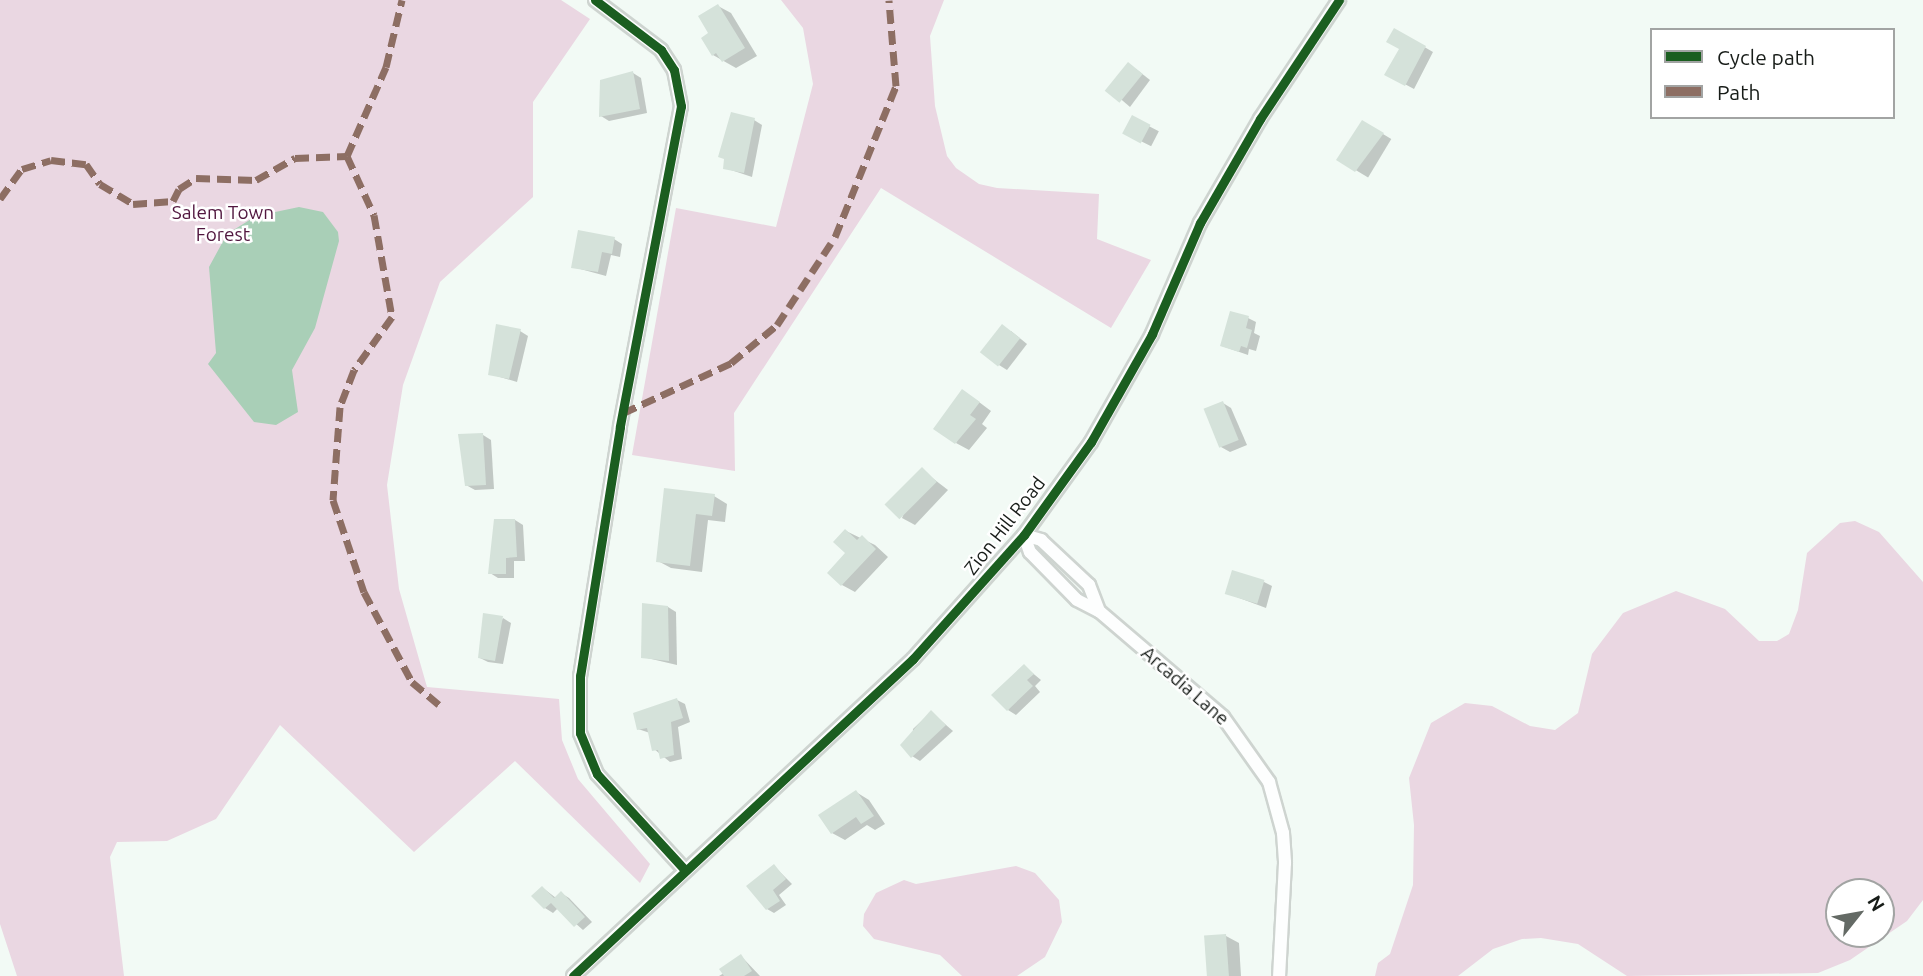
<!DOCTYPE html>
<html>
<head>
<meta charset="utf-8">
<style>
  body { margin:0 }
  #map { position:relative; width:1923px; height:976px; overflow:hidden; background:#f2faf5; font-family:Ubuntu,sans-serif }
  div>[style] { position:absolute }
  .green>* { inset:0; background:#ead7e2 }
  .water>* { inset:0; background:#a9cfb7 }
  .shadow>* { inset:0; background:#0003; transform-origin:0 0 }
  .building>* { inset:0; background:#d5e2da; transform-origin:0 0 }
  .roads { filter:drop-shadow(2px 0 #ced4d0) drop-shadow(-2px 0 #ced4d0) drop-shadow(0 2px #ced4d0) drop-shadow(0 -2px #ced4d0) }
  .minor>* { height:12px; margin:-6px; padding:0 6px; transform-origin:6px; border-radius:6px; background:#fdfefe }
  .quiet>* { height:7px; margin-top:-3.5px; transform-origin:0; background:repeating-linear-gradient(90deg,#8d6e63 0 14px,transparent 0 21px) }
  .cycleway>* { height:9px; margin:-4.5px; padding:0 4.5px; transform-origin:4.5px; border-radius:4.5px; background:#1b5e20 }
  span { translate:-50% -50%; white-space:nowrap; text-align:center; line-height:1.15; -webkit-text-stroke:5px #fff; paint-order:stroke }
  .park-label { font-size:19px; color:#51173f }
  .street-label { font-size:19px; color:#171c18 }
  .legend { position:absolute; left:1650px; top:28px; width:245px; height:91px; box-sizing:border-box; background:#fff; border:2px solid #a2a4a3; margin:0; padding:9px 12px; list-style:none; font-size:21px; color:#171c18 }
  .legend li { display:flex; align-items:center; gap:14px; height:35px }
  .legend b { width:35px; border:2px solid #a2a4a3 }
  .north { position:absolute; left:1825px; top:878px; width:70px; height:70px; box-sizing:border-box; background:#fff; border:2px solid #a2a4a3; border-radius:50%; rotate:59deg; font-size:19px; font-weight:700; line-height:28px; text-align:center; color:#171c18 }
  .north::after { content:''; display:block; margin:auto; width:24px; height:32px; background:#646a65; clip-path:polygon(50% 0,100% 100%,50% 72%,0 100%) }
</style>
</head>
<body>
<div id="map">
  <div class="green">
    <div style="clip-path:polygon(0 0,561px 0,590px 19px,533px 102px,533px 197px,440px 282px,403px 385px,387px 485px,399px 589px,427px 687px,559px 699px,562px 740px,578px 779px,650px 864px,640px 883px,515px 761px,414px 852px,280px 725px,216px 819px,167px 841px,117px 842px,110px 857px,124px 976px,17px 976px,0 924px)"></div>
    <div style="clip-path:polygon(781px 0,944px 0,930px 36px,935px 106px,947px 156px,956px 168px,979px 184px,997px 188px,1099px 194px,1097px 239px,1151px 260px,1111px 328px,881px 188px,734px 413px,735px 471px,632px 455px,676px 208px,776px 227px,813px 84px,803px 28px)"></div>
    <div style="clip-path:polygon(evenodd,1855px 521px,1879px 532px,1923px 582px,1923px 900px,1907px 921px,1850px 960px,1818px 973px,1627px 976px,1578px 944px,1541px 938px,1522px 939px,1493px 949px,1458px 976px,1375px 976px,1378px 963px,1390px 954px,1413px 885px,1414px 825px,1409px 778px,1431px 723px,1465px 703px,1492px 706px,1530px 726px,1555px 730px,1578px 713px,1592px 654px,1623px 613px,1676px 591px,1725px 609px,1759px 641px,1777px 641px,1789px 634px,1798px 610px,1807px 553px,1840px 523px,1855px 521px,1839px 892px,1881px 892px,1881px 934px,1839px 934px,1839px 892px)"></div>
    <div style="clip-path:polygon(1016px 866px,1035px 873px,1059px 900px,1062px 922px,1045px 957px,1017px 976px,962px 976px,940px 955px,874px 939px,863px 926px,864px 914px,876px 893px,904px 880px,916px 884px)"></div>
  </div>
  <div class="water">
    <div style="clip-path:polygon(299px 207px,323px 212px,338px 232px,339px 241px,315px 328px,292px 370px,298px 412px,276px 425px,254px 422px,208px 364px,216px 353px,209px 267px,227px 234px,256px 216px)"></div>
  </div>
  <div class="shadow">
    <div style="clip-path:polygon(718px 6px,731px 13px,757px 56px,736px 68px,713px 55px,711px 34px)"></div>
    <div style="clip-path:polygon(1395px 30px,1433px 52px,1414px 89px,1386px 74px,1401px 48px)"></div>
    <div style="clip-path:polygon(1136px 69px,1150px 80px,1130px 107px,1109px 89px)"></div>
    <div style="clip-path:polygon(633px 73px,641px 78px,647px 113px,609px 121px,601px 116px)"></div>
    <div style="left:1133px;top:118px;width:29px;height:17px;rotate:27deg"></div>
    <div style="clip-path:polygon(754px 120px,762px 125px,752px 177px,725px 168px)"></div>
    <div style="left:1363px;top:122px;width:33px;height:45px;rotate:31deg"></div>
    <div style="clip-path:polygon(614px 239px,622px 244px,620px 257px,611px 255px,606px 276px,573px 267px)"></div>
    <div style="clip-path:polygon(1248px 318px,1256px 322px,1254px 333px,1260px 336px,1256px 351px,1249px 349px,1248px 355px,1222px 346px)"></div>
    <div style="clip-path:polygon(520px 331px,528px 336px,517px 382px,490px 374px)"></div>
    <div style="clip-path:polygon(1011px 331px,1027px 344px,1007px 370px,999px 365px)"></div>
    <div style="clip-path:polygon(975px 399px,991px 411px,982px 424px,987px 428px,969px 450px,956px 443px)"></div>
    <div style="clip-path:polygon(1223px 403px,1231px 408px,1247px 445px,1230px 452px,1221px 447px)"></div>
    <div style="clip-path:polygon(483px 435px,491px 440px,494px 489px,475px 490px,466px 485px)"></div>
    <div style="clip-path:polygon(922px 470px,948px 490px,915px 525px,902px 518px)"></div>
    <div style="clip-path:polygon(666px 490px,714px 496px,727px 504px,725px 522px,708px 520px,702px 572px,671px 568px,658px 561px)"></div>
    <div style="clip-path:polygon(515px 520px,523px 525px,525px 561px,514px 561px,514px 578px,498px 578px,490px 573px)"></div>
    <div style="clip-path:polygon(846px 531px,875px 545px,888px 557px,855px 592px,842px 585px,848px 553px)"></div>
    <div style="clip-path:polygon(1264px 582px,1272px 586px,1266px 608px,1226px 593px)"></div>
    <div style="clip-path:polygon(668px 607px,676px 612px,677px 665px,643px 657px)"></div>
    <div style="clip-path:polygon(503px 618px,511px 623px,503px 664px,488px 662px,480px 658px)"></div>
    <div style="clip-path:polygon(1024px 666px,1041px 680px,1035px 686px,1040px 692px,1016px 715px,1008px 710px)"></div>
    <div style="clip-path:polygon(677px 700px,685px 704px,690px 722px,678px 727px,682px 759px,670px 762px,654px 749px,650px 733px,638px 729px)"></div>
    <div style="clip-path:polygon(931px 712px,953px 731px,920px 761px,912px 756px,913px 729px)"></div>
    <div style="clip-path:polygon(856px 792px,869px 800px,885px 824px,875px 830px,867px 825px,845px 840px,832px 833px)"></div>
    <div style="clip-path:polygon(774px 866px,792px 884px,779px 895px,786px 905px,774px 913px,767px 909px)"></div>
    <div style="clip-path:polygon(543px 888px,556px 898px,561px 893px,569px 898px,592px 922px,583px 930px,558px 908px,553px 913px,545px 908px)"></div>
    <div style="clip-path:polygon(1226px 936px,1239px 943px,1241px 976px,1208px 976px)"></div>
    <div style="clip-path:polygon(741px 956px,760px 976px,719px 976px,724px 973px)"></div>
  </div>
  <div class="building">
    <div style="clip-path:polygon(718px 4px,745px 48px,722px 62px,716px 53px,712px 56px,701px 38px,708px 33px,698px 16px)"></div>
    <div style="clip-path:polygon(1394px 28px,1426px 46px,1405px 86px,1384px 75px,1399px 49px,1386px 42px)"></div>
    <div style="left:1128px;top:62px;width:19px;height:37px;rotate:39deg"></div>
    <div style="clip-path:polygon(633px 71px,640px 109px,599px 117px,600px 80px)"></div>
    <div style="clip-path:polygon(731px 112px,755px 118px,744px 173px,723px 169px,724px 159px,718px 157px)"></div>
    <div style="left:1132px;top:115px;width:21px;height:21px;rotate:28deg"></div>
    <div style="clip-path:polygon(1362px 120px,1384px 133px,1355px 172px,1336px 160px)"></div>
    <div style="clip-path:polygon(578px 230px,615px 237px,612px 254px,602px 252px,598px 272px,571px 268px)"></div>
    <div style="clip-path:polygon(1230px 311px,1249px 316px,1246px 328px,1252px 330px,1247px 348px,1241px 346px,1239px 352px,1220px 346px)"></div>
    <div style="clip-path:polygon(496px 324px,521px 329px,509px 379px,488px 375px)"></div>
    <div style="left:1002px;top:324px;width:23px;height:36px;rotate:38deg"></div>
    <div style="clip-path:polygon(962px 389px,980px 402px,970px 415px,976px 419px,955px 444px,933px 429px)"></div>
    <div style="left:1223px;top:401px;width:42px;height:21px;rotate:68deg"></div>
    <div style="clip-path:polygon(483px 433px,486px 485px,465px 486px,458px 434px)"></div>
    <div style="left:922px;top:467px;width:21px;height:53px;rotate:45deg"></div>
    <div style="clip-path:polygon(664px 488px,715px 494px,712px 516px,696px 514px,690px 566px,656px 562px)"></div>
    <div style="clip-path:polygon(494px 519px,515px 519px,517px 557px,506px 558px,506px 574px,488px 574px)"></div>
    <div style="clip-path:polygon(845px 529px,857px 540px,862px 535px,876px 549px,841px 586px,827px 573px,845px 553px,833px 542px)"></div>
    <div style="left:1232px;top:570px;width:34px;height:25px;rotate:17deg"></div>
    <div style="clip-path:polygon(642px 603px,668px 606px,669px 661px,641px 658px)"></div>
    <div style="clip-path:polygon(483px 613px,503px 616px,495px 661px,478px 658px)"></div>
    <div style="clip-path:polygon(1024px 664px,1034px 674px,1027px 680px,1033px 686px,1007px 711px,991px 695px)"></div>
    <div style="clip-path:polygon(677px 698px,683px 718px,671px 722px,674px 755px,660px 759px,658px 750px,652px 751px,647px 728px,637px 730px,633px 713px)"></div>
    <div style="clip-path:polygon(931px 710px,946px 725px,911px 758px,900px 745px)"></div>
    <div style="clip-path:polygon(856px 790px,874px 816px,861px 824px,856px 817px,831px 834px,818px 815px)"></div>
    <div style="clip-path:polygon(774px 864px,786px 879px,773px 890px,780px 901px,766px 910px,746px 886px)"></div>
    <div style="clip-path:polygon(542px 886px,554px 898px,561px 891px,585px 917px,574px 927px,551px 903px,544px 909px,531px 896px)"></div>
    <div style="left:1226px;top:934px;width:42px;height:22px;rotate:86deg"></div>
    <div style="clip-path:polygon(741px 954px,752px 971px,744px 976px,724px 976px,719px 969px)"></div>
  </div>
  <div class="roads">
    <div class="minor">
      <div style="left:595px;top:0;width:83px;rotate:37.1deg"></div>
      <div style="left:661px;top:50px;width:24px;rotate:57deg"></div>
      <div style="left:674px;top:70px;width:37px;rotate:79deg"></div>
      <div style="left:681px;top:106px;width:327px;rotate:100.8deg"></div>
      <div style="left:620px;top:427px;width:252px;rotate:99.1deg"></div>
      <div style="left:580px;top:676px;width:57px;rotate:90deg"></div>
      <div style="left:580px;top:733px;width:44px;rotate:67.5deg"></div>
      <div style="left:597px;top:774px;width:129px;rotate:47.5deg"></div>
      <div style="left:1024px;top:535px;width:18px;rotate:71deg"></div>
      <div style="left:1030px;top:552px;width:67px;rotate:45.6deg"></div>
      <div style="left:1077px;top:600px;width:25px;rotate:27deg"></div>
      <div style="left:1099px;top:611px;width:163px;rotate:40.5deg"></div>
      <div style="left:1223px;top:717px;width:80px;rotate:54.7deg"></div>
      <div style="left:1269px;top:782px;width:53px;rotate:74.6deg"></div>
      <div style="left:1283px;top:833px;width:30px;rotate:86deg"></div>
      <div style="left:1285px;top:863px;width:113px;rotate:93deg"></div>
      <div style="left:1024px;top:535px;width:18px;rotate:16deg"></div>
      <div style="left:1041px;top:540px;width:66px;rotate:43.2deg"></div>
      <div style="left:1089px;top:585px;width:28px;rotate:69deg"></div>
      <div style="left:573px;top:976px;width:465px;rotate:-43deg"></div>
      <div style="left:913px;top:659px;width:166px;rotate:-48.2deg"></div>
      <div style="left:1024px;top:535px;width:115px;rotate:-54.2deg"></div>
      <div style="left:1091px;top:442px;width:124px;rotate:-60.5deg"></div>
      <div style="left:1152px;top:334px;width:121px;rotate:-66.6deg"></div>
      <div style="left:1200px;top:223px;width:120px;rotate:-60deg"></div>
      <div style="left:1260px;top:119px;width:143px;rotate:-56.4deg"></div>
    </div>
  </div>
  <div class="quiet">
    <div style="left:347px;top:156px;width:65px;rotate:65.4deg"></div>
    <div style="left:374px;top:215px;width:104px;rotate:80deg"></div>
    <div style="left:392px;top:317px;width:65px;rotate:125.6deg"></div>
    <div style="left:354px;top:370px;width:40px;rotate:111deg"></div>
    <div style="left:340px;top:407px;width:93px;rotate:94.3deg"></div>
    <div style="left:333px;top:500px;width:97px;rotate:71.4deg"></div>
    <div style="left:364px;top:592px;width:102px;rotate:61.9deg"></div>
    <div style="left:412px;top:682px;width:35px;rotate:40deg"></div>
    <div style="left:0;top:199px;width:37px;rotate:-54deg"></div>
    <div style="left:22px;top:169px;width:30px;rotate:-17deg"></div>
    <div style="left:51px;top:160px;width:35px;rotate:7deg"></div>
    <div style="left:86px;top:164px;width:24px;rotate:55deg"></div>
    <div style="left:100px;top:184px;width:39px;rotate:31deg"></div>
    <div style="left:133px;top:204px;width:40px;rotate:-4.3deg"></div>
    <div style="left:173px;top:201px;width:13px;rotate:-63deg"></div>
    <div style="left:179px;top:189px;width:20px;rotate:-33deg"></div>
    <div style="left:196px;top:178px;width:60px;rotate:1.9deg"></div>
    <div style="left:256px;top:180px;width:45px;rotate:-29.4deg"></div>
    <div style="left:295px;top:158px;width:52px;rotate:-2.2deg"></div>
    <div style="left:347px;top:156px;width:97px;rotate:-66.3deg"></div>
    <div style="left:386px;top:67px;width:69px;rotate:-76.6deg"></div>
    <div style="left:623px;top:413px;width:119px;rotate:-24.8deg"></div>
    <div style="left:731px;top:363px;width:60px;rotate:-39.6deg"></div>
    <div style="left:777px;top:325px;width:105px;rotate:-56.6deg"></div>
    <div style="left:835px;top:237px;width:163px;rotate:-68deg"></div>
    <div style="left:896px;top:86px;width:86px;rotate:-94.7deg"></div>
  </div>
  <div class="cycleway">
    <div style="left:595px;top:0;width:83px;rotate:37.1deg"></div>
    <div style="left:661px;top:50px;width:24px;rotate:57deg"></div>
    <div style="left:674px;top:70px;width:37px;rotate:79deg"></div>
    <div style="left:681px;top:106px;width:327px;rotate:100.8deg"></div>
    <div style="left:620px;top:427px;width:252px;rotate:99.1deg"></div>
    <div style="left:580px;top:676px;width:57px;rotate:90deg"></div>
    <div style="left:580px;top:733px;width:44px;rotate:67.5deg"></div>
    <div style="left:597px;top:774px;width:129px;rotate:47.5deg"></div>
    <div style="left:573px;top:976px;width:465px;rotate:-43deg"></div>
    <div style="left:913px;top:659px;width:166px;rotate:-48.2deg"></div>
    <div style="left:1024px;top:535px;width:115px;rotate:-54.2deg"></div>
    <div style="left:1091px;top:442px;width:124px;rotate:-60.5deg"></div>
    <div style="left:1152px;top:334px;width:121px;rotate:-66.6deg"></div>
    <div style="left:1200px;top:223px;width:120px;rotate:-60deg"></div>
    <div style="left:1260px;top:119px;width:143px;rotate:-56.4deg"></div>
  </div>
  <div class="park-label">
    <span style="left:223px;top:224px">Salem Town<br>Forest</span>
  </div>
  <div class="street-label">
    <span style="left:1005px;top:526px;rotate:-52deg">Zion Hill Road</span>
    <span style="left:1185px;top:686px;rotate:41deg">Arcadia Lane</span>
  </div>
  <ul class="legend">
  <li><b style="height:9px;background:#1b5e20"></b>Cycle path</li>
  <li><b style="height:9px;background:#8d6e63"></b>Path</li>
  </ul>
  <div class="north">N</div>
</div>
</body>
</html>
